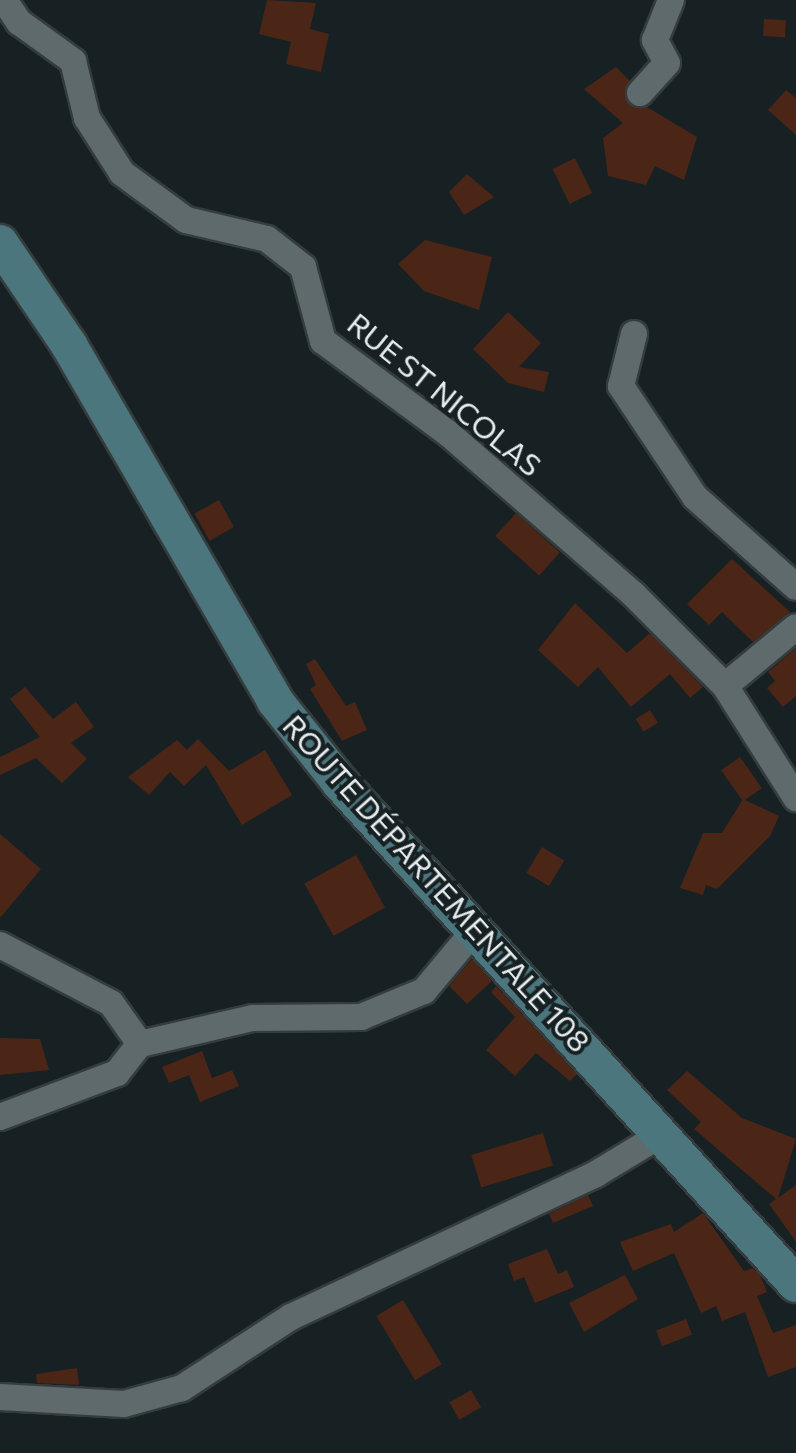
<!DOCTYPE html>
<html>
<head>
<meta charset="utf-8">
<style>
  body { margin:0 }
  #map { position:relative; width:796px; height:1453px; overflow:hidden; background:#172022; font-family:Commissioner,sans-serif }
  div>[style] { position:absolute }
  .building>* { inset:0; background:#4b2617; transform-origin:0 0 }
  .roads { filter:drop-shadow(2px 0 #353c3e) drop-shadow(-2px 0 #353c3e) drop-shadow(0 2px #353c3e) drop-shadow(0 -2px #353c3e) }
  .street>* { height:26px; margin:-13px; padding:0 13px; transform-origin:13px; border-radius:13px; background:#5f6a6c }
  .secondary>* { height:36px; margin:-18px; padding:0 18px; transform-origin:18px; border-radius:18px; background:#4c767d }
  span { translate:-50% -50%; white-space:nowrap; text-align:center; line-height:1.15; -webkit-text-stroke:8px #172022; paint-order:stroke }
  .street-label { font-size:30px; color:#e8eeef }
</style>
</head>
<body>
<div id="map">
  <div class="building">
    <div style="clip-path:polygon(267px 0,316px 3px,310px 29px,329px 34px,321px 72px,286px 64px,291px 42px,259px 34px)"></div>
    <div style="left:764px;top:19px;width:22px;height:17px;rotate:3deg"></div>
    <div style="clip-path:polygon(616px 67px,630px 81px,630px 105px,647px 107px,697px 137px,684px 180px,655px 166px,646px 185px,608px 176px,603px 138px,623px 123px,584px 89px)"></div>
    <div style="clip-path:polygon(786px 90px,796px 98px,796px 135px,768px 110px)"></div>
    <div style="left:575px;top:158px;width:39px;height:25px;rotate:64deg"></div>
    <div style="clip-path:polygon(467px 174px,494px 197px,464px 215px,449px 192px)"></div>
    <div style="clip-path:polygon(425px 240px,492px 257px,479px 310px,424px 291px,398px 264px)"></div>
    <div style="clip-path:polygon(508px 312px,541px 343px,519px 367px,549px 372px,544px 392px,508px 383px,473px 349px)"></div>
    <div style="left:219px;top:500px;width:31px;height:28px;rotate:61deg"></div>
    <div style="left:516px;top:513px;width:59px;height:31px;rotate:42deg"></div>
    <div style="clip-path:polygon(732px 559px,790px 612px,753px 642px,722px 612px,709px 625px,687px 604px)"></div>
    <div style="clip-path:polygon(575px 603px,627px 653px,650px 633px,703px 687px,690px 698px,670px 674px,631px 707px,598px 667px,578px 687px,538px 650px)"></div>
    <div style="clip-path:polygon(796px 648px,796px 696px,783px 707px,767px 688px,775px 681px,768px 672px)"></div>
    <div style="clip-path:polygon(315px 659px,346px 706px,355px 702px,367px 730px,342px 741px,310px 689px,316px 685px,306px 664px)"></div>
    <div style="clip-path:polygon(25px 687px,53px 719px,76px 702px,94px 727px,71px 743px,87px 759px,62px 783px,36px 758px,0 775px,0 757px,40px 737px,10px 699px)"></div>
    <div style="left:650px;top:710px;width:15px;height:17px;rotate:58deg"></div>
    <div style="clip-path:polygon(198px 739px,229px 771px,265px 750px,292px 795px,242px 825px,206px 765px,184px 786px,170px 772px,149px 795px,128px 777px,177px 740px,187px 750px)"></div>
    <div style="left:740px;top:757px;width:38px;height:23px;rotate:55deg"></div>
    <div style="clip-path:polygon(743px 799px,779px 816px,770px 836px,717px 889px,706px 885px,703px 895px,680px 888px,703px 833px,722px 833px)"></div>
    <div style="clip-path:polygon(0 834px,41px 869px,0 918px)"></div>
    <div style="left:542px;top:847px;width:26px;height:30px;rotate:31deg"></div>
    <div style="left:356px;top:855px;width:60px;height:59px;rotate:61deg"></div>
    <div style="clip-path:polygon(472px 959px,492px 981px,467px 1004px,449px 986px)"></div>
    <div style="clip-path:polygon(496px 986px,577px 1074px,570px 1081px,536px 1053px,515px 1076px,486px 1050px,515px 1017px,491px 992px)"></div>
    <div style="clip-path:polygon(0 1038px,40px 1039px,49px 1070px,0 1075px)"></div>
    <div style="clip-path:polygon(202px 1051px,212px 1078px,232px 1070px,239px 1086px,200px 1102px,189px 1075px,169px 1083px,162px 1067px)"></div>
    <div style="clip-path:polygon(687px 1071px,742px 1118px,796px 1139px,778px 1198px,796px 1185px,796px 1242px,769px 1204px,776px 1199px,694px 1129px,701px 1122px,667px 1090px)"></div>
    <div style="left:543px;top:1133px;width:34px;height:75px;rotate:73deg"></div>
    <div style="clip-path:polygon(588px 1195px,593px 1206px,553px 1223px,549px 1214px)"></div>
    <div style="clip-path:polygon(703px 1213px,744px 1271px,753px 1268px,761px 1277px,767px 1292px,757px 1296px,773px 1333px,796px 1325px,796px 1367px,768px 1377px,745px 1312px,722px 1321px,716px 1306px,701px 1313px,674px 1253px,633px 1271px,620px 1242px,671px 1224px,674px 1232px)"></div>
    <div style="clip-path:polygon(547px 1249px,558px 1274px,567px 1270px,574px 1287px,535px 1303px,524px 1277px,514px 1281px,508px 1264px)"></div>
    <div style="clip-path:polygon(625px 1275px,638px 1299px,584px 1332px,569px 1303px)"></div>
    <div style="left:403px;top:1300px;width:75px;height:31px;rotate:59deg"></div>
    <div style="left:686px;top:1319px;width:17px;height:32px;rotate:69deg"></div>
    <div style="clip-path:polygon(77px 1368px,79px 1385px,37px 1383px,36px 1374px)"></div>
    <div style="left:471px;top:1390px;width:20px;height:25px;rotate:60deg"></div>
  </div>
  <div class="roads">
    <div class="street">
      <div style="left:4px;top:0;width:27px;rotate:56deg"></div>
      <div style="left:19px;top:22px;width:67px;rotate:35.8deg"></div>
      <div style="left:73px;top:61px;width:59px;rotate:76.2deg"></div>
      <div style="left:87px;top:118px;width:65px;rotate:57.5deg"></div>
      <div style="left:122px;top:173px;width:79px;rotate:36.3deg"></div>
      <div style="left:186px;top:220px;width:83px;rotate:13.2deg"></div>
      <div style="left:267px;top:239px;width:46px;rotate:37.9deg"></div>
      <div style="left:303px;top:267px;width:77px;rotate:74.9deg"></div>
      <div style="left:323px;top:341px;width:157px;rotate:36.4deg"></div>
      <div style="left:449px;top:434px;width:245px;rotate:41deg"></div>
      <div style="left:634px;top:595px;width:129px;rotate:45deg"></div>
      <div style="left:725px;top:686px;width:133px;rotate:57.6deg"></div>
      <div style="left:640px;top:93px;width:40px;rotate:-48deg"></div>
      <div style="left:667px;top:63px;width:26px;rotate:-118deg"></div>
      <div style="left:655px;top:40px;width:43px;rotate:-68.2deg"></div>
      <div style="left:634px;top:334px;width:54px;rotate:104deg"></div>
      <div style="left:621px;top:386px;width:133px;rotate:56.3deg"></div>
      <div style="left:695px;top:497px;width:135px;rotate:41.7deg"></div>
      <div style="left:725px;top:686px;width:92px;rotate:-39.7deg"></div>
      <div style="left:0;top:945px;width:125px;rotate:27.6deg"></div>
      <div style="left:111px;top:1003px;width:50px;rotate:54.7deg"></div>
      <div style="left:0;top:1117px;width:125px;rotate:-20.6deg"></div>
      <div style="left:117px;top:1073px;width:37px;rotate:-52deg"></div>
      <div style="left:140px;top:1044px;width:116px;rotate:-13deg"></div>
      <div style="left:253px;top:1018px;width:108px;rotate:-0.5deg"></div>
      <div style="left:361px;top:1017px;width:68px;rotate:-22.4deg"></div>
      <div style="left:424px;top:991px;width:78px;rotate:-50.2deg"></div>
      <div style="left:0;top:1397px;width:124px;rotate:3.2deg"></div>
      <div style="left:124px;top:1404px;width:60px;rotate:-15.4deg"></div>
      <div style="left:182px;top:1388px;width:130px;rotate:-33.1deg"></div>
      <div style="left:291px;top:1317px;width:337px;rotate:-25.1deg"></div>
      <div style="left:596px;top:1174px;width:77px;rotate:-31.2deg"></div>
    </div>
    <div class="secondary">
      <div style="left:0;top:243px;width:123px;rotate:55.9deg"></div>
      <div style="left:69px;top:345px;width:411px;rotate:59.9deg"></div>
      <div style="left:275px;top:701px;width:106px;rotate:51.5deg"></div>
      <div style="left:341px;top:784px;width:676px;rotate:47.7deg"></div>
    </div>
  </div>
  <div class="street-label">
    <span style="left:445px;top:394px;rotate:39deg">RUE ST NICOLAS</span>
    <span style="left:437px;top:883px;rotate:48deg">ROUTE DÉPARTEMENTALE 108</span>
  </div>
</div>
</body>
</html>
